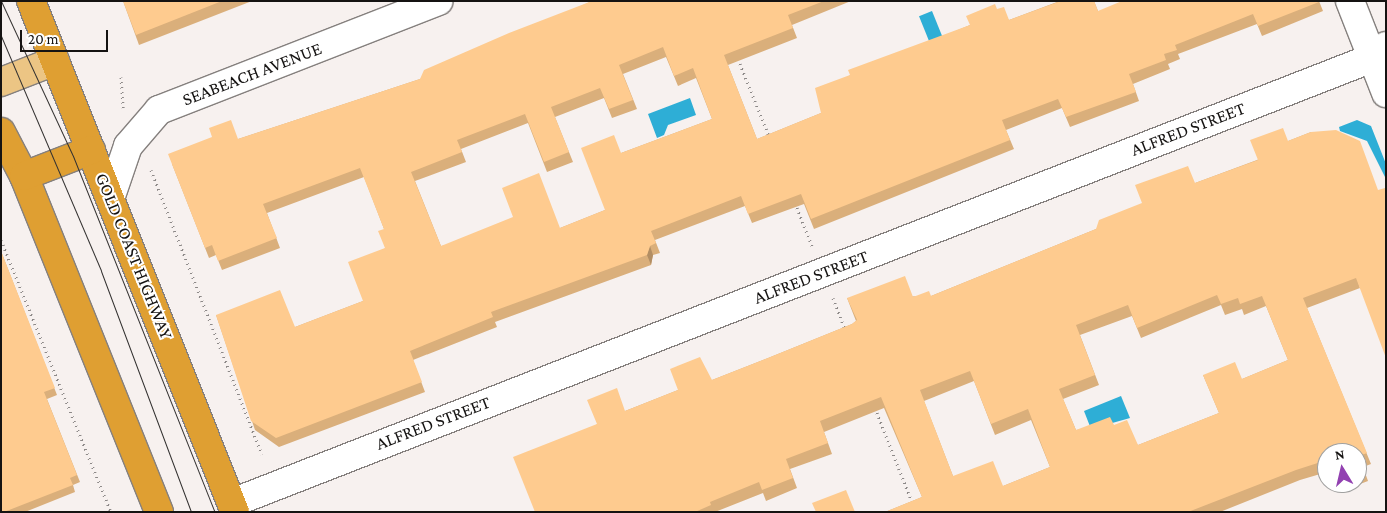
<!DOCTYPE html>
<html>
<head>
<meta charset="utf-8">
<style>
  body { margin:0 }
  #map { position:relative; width:1387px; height:513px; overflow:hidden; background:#f7f1ef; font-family:"Crimson Pro",serif }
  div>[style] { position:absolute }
  .water>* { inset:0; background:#2eaed6; transform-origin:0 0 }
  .path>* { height:3px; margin-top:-1.5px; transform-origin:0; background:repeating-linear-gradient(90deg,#8d8988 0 1px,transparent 0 5px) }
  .roads { filter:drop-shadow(1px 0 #85807e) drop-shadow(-1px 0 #85807e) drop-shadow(0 1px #85807e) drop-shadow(0 -1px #85807e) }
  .minor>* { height:28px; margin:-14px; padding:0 14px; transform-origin:14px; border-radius:14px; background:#fff }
  .major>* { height:28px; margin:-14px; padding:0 14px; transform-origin:14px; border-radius:14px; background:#ecc584 }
  .highway>* { height:28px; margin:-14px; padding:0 14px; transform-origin:14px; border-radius:14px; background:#df9f32 }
  .tram>* { height:1px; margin:-0.5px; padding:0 0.5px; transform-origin:0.5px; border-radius:0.5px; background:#333130 }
  .wall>* { inset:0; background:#daaf7b }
  .shaded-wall>* { inset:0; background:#b28e64 }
  .building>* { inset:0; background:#fecb8f }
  span { translate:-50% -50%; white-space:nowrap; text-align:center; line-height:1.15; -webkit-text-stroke:4px #fff; paint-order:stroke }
  .street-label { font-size:18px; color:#151312 }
  .frame { position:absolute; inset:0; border:2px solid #151312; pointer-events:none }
  .north { position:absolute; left:1317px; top:443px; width:50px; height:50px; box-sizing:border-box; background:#fff; border:1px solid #a1a1a0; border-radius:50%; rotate:351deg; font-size:14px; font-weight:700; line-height:20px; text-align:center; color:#151312 }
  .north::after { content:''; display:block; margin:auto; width:18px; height:22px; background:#9241b1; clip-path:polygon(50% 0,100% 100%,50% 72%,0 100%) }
  .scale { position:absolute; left:20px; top:30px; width:88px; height:22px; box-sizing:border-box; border:2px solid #151312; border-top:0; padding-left:6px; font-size:15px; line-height:18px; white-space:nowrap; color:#151312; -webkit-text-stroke:4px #fff; paint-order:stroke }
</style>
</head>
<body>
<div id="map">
  <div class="water">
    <div style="left:932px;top:11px;width:41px;height:14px;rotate:68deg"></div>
    <div style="clip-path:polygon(690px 98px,696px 115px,668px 125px,664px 135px,657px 138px,648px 114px)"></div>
    <div style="clip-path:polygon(1357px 120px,1371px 126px,1386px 164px,1386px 179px,1367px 141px,1340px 131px,1339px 127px)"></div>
    <div style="clip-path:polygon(1121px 396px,1130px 418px,1091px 429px,1084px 411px)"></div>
  </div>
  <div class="path">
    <div style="left:738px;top:59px;width:83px;rotate:68.1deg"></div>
    <div style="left:121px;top:77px;width:31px;rotate:86deg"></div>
    <div style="left:151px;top:170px;width:305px;rotate:68.7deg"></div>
    <div style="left:795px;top:203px;width:46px;rotate:68.4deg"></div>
    <div style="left:1px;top:240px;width:293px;rotate:68deg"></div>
    <div style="left:833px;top:298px;width:34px;rotate:69deg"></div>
    <div style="left:875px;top:408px;width:112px;rotate:68.5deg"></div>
  </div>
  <div class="roads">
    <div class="minor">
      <div style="left:1350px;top:1px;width:99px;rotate:68.6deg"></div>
      <div style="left:111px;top:196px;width:53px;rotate:-71.2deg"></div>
      <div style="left:128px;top:146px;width:48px;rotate:-49.3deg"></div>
      <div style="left:159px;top:110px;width:300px;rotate:-21.3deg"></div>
      <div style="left:232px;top:503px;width:1224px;rotate:-21.32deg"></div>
      <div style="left:1372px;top:58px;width:18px;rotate:-41deg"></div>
    </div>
    <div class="major">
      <div style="left:1px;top:82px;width:58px;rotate:-21.3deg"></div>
    </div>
    <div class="highway">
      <div style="left:31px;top:1px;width:550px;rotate:68.24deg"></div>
      <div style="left:1px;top:132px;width:50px;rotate:62.4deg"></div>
      <div style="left:24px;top:176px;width:362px;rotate:68.1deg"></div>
      <div style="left:24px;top:176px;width:72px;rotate:-21.2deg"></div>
    </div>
  </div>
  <div class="tram">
    <div style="left:1px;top:1px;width:171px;rotate:65.1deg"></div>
    <div style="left:73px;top:156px;width:383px;rotate:68.3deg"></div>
    <div style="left:1px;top:36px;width:255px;rotate:66.9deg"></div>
    <div style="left:101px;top:271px;width:257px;rotate:69.5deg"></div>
  </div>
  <div class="wall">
    <div style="clip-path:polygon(123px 1px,252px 1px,139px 45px)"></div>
    <div style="clip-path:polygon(evenodd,592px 1px,851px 1px,792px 25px,797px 38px,728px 65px,757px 139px,821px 113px,850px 75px,970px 25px,997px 9px,1009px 20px,1057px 2px,1057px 1px,1094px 1px,1098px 11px,1319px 1px,1323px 11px,1262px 36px,1257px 24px,1178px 54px,1180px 59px,1168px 64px,1170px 69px,1133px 84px,1139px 101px,1070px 127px,1062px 108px,1006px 130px,1014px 149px,814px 229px,804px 204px,752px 223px,745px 206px,655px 240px,660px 253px,653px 255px,651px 265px,495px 322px,497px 327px,413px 360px,425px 392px,279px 447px,255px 430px,216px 315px,295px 327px,363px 301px,385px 248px,384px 229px,364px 177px,267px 213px,280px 248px,222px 270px,216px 255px,209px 258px,172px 164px,238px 139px,420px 79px,592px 1px,666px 57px,678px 86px,696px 78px,712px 119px,621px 153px,605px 210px,560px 228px,441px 246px,415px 181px,466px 162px,461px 149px,528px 123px,547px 172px,573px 162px,555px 117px,604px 98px,612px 118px,637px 109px,623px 74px,666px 57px)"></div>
    <div style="clip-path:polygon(evenodd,1311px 132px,1360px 288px,1307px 308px,1371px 464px,1363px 467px,1368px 481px,1339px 492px,1336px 483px,1357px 483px,1357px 453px,1327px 453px,1327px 472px,1300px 480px,1220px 512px,885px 512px,922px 497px,884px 408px,824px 432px,832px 454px,790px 469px,797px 488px,766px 501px,763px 493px,715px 512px,534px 512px,597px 424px,625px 411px,678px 390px,712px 380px,768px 358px,852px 324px,856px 321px,847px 298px,931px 296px,1096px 229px,1195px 183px,1257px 160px,1288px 141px,1311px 132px,1221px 305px,1225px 315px,1242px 309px,1244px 315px,1266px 306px,1288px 360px,1242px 379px,1203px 375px,1219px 413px,1138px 445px,1114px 425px,1076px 430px,1063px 399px,1099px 385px,1080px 335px,1132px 316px,1141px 338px,1221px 305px,1311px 132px,974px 381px,995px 435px,1031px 420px,1050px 467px,1003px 486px,953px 476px,924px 401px,974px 381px)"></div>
    <div style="clip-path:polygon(1px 251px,57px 395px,47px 399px,80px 482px,73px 485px,75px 492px,25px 512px,1px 512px)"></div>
  </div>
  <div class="shaded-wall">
    <div style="clip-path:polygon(650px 246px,653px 255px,651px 265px,647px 255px)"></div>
  </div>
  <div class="building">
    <div style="clip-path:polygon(123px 1px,222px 1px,136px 35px)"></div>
    <div style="clip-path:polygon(evenodd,592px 1px,824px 1px,788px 15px,793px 28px,724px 55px,757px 139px,821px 113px,815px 88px,850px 75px,848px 70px,970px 25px,966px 16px,995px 4px,997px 9px,1004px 7px,1009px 20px,1058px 2px,1057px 1px,1094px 1px,1098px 11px,1122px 1px,1319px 2px,1258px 26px,1253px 14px,1175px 45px,1177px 50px,1164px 54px,1166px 60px,1129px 74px,1136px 92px,1066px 117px,1058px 99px,1002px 120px,1010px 140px,811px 219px,801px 194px,748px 214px,741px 196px,651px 231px,656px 243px,650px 246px,647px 255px,491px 312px,493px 317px,410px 351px,422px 382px,276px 438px,251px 421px,216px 315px,280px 290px,295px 327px,363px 301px,348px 262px,385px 248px,378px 231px,384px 229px,360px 168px,263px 204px,277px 238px,218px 261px,212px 245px,205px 248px,168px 154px,212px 137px,209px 128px,231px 120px,238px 139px,420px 79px,424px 70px,509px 33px,592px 1px,663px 47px,674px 76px,693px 68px,712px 119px,621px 153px,614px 135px,581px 148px,605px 210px,560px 228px,539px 173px,502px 188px,513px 217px,441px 246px,411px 172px,462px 152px,457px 140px,525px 114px,544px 162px,569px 152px,551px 107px,600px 88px,609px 109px,633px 100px,619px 65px,663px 47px)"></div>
    <div style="clip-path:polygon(evenodd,1283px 128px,1288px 141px,1311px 132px,1336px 130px,1360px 141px,1378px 190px,1385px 188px,1386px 190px,1386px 358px,1356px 278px,1303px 298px,1367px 453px,1359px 456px,1364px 470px,1357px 473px,1357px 453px,1327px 453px,1327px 460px,1296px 470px,1188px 512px,885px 512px,922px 497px,881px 397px,820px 421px,828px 443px,786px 459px,793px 478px,762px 490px,759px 482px,710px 502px,711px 505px,695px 512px,535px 512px,513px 457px,597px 424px,587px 400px,617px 388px,625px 411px,678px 390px,670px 369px,700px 357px,712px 380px,768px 358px,852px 324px,857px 320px,847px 298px,905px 276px,913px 297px,929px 291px,931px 296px,1096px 229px,1099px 220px,1142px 203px,1135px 185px,1188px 166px,1195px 183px,1258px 160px,1250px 140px,1283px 128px,1217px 295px,1221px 304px,1238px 298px,1240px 304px,1262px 296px,1288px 360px,1242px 379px,1235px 362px,1203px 375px,1219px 413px,1138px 445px,1127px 420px,1114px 425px,1110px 417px,1076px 430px,1059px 389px,1095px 375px,1076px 325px,1128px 305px,1137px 328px,1217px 295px,1283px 128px,970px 371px,991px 424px,1028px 409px,1050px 467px,1003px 486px,993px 461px,953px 476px,920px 390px,970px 371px)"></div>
    <div style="clip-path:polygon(1px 251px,55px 388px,44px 392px,77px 475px,70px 478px,73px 485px,4px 512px,1px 512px)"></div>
    <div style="clip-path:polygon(846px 490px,855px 512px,816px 512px,812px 503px)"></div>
  </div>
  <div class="street-label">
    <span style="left:252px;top:74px;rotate:-21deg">SEABEACH AVENUE</span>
    <span style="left:1188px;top:129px;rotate:-21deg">ALFRED STREET</span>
    <span style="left:134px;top:256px;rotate:68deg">GOLD COAST HIGHWAY</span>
    <span style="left:811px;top:277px;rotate:-21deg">ALFRED STREET</span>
    <span style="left:433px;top:423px;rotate:-21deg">ALFRED STREET</span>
  </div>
  <div class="frame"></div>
  <div class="north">N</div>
  <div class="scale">20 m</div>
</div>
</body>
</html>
